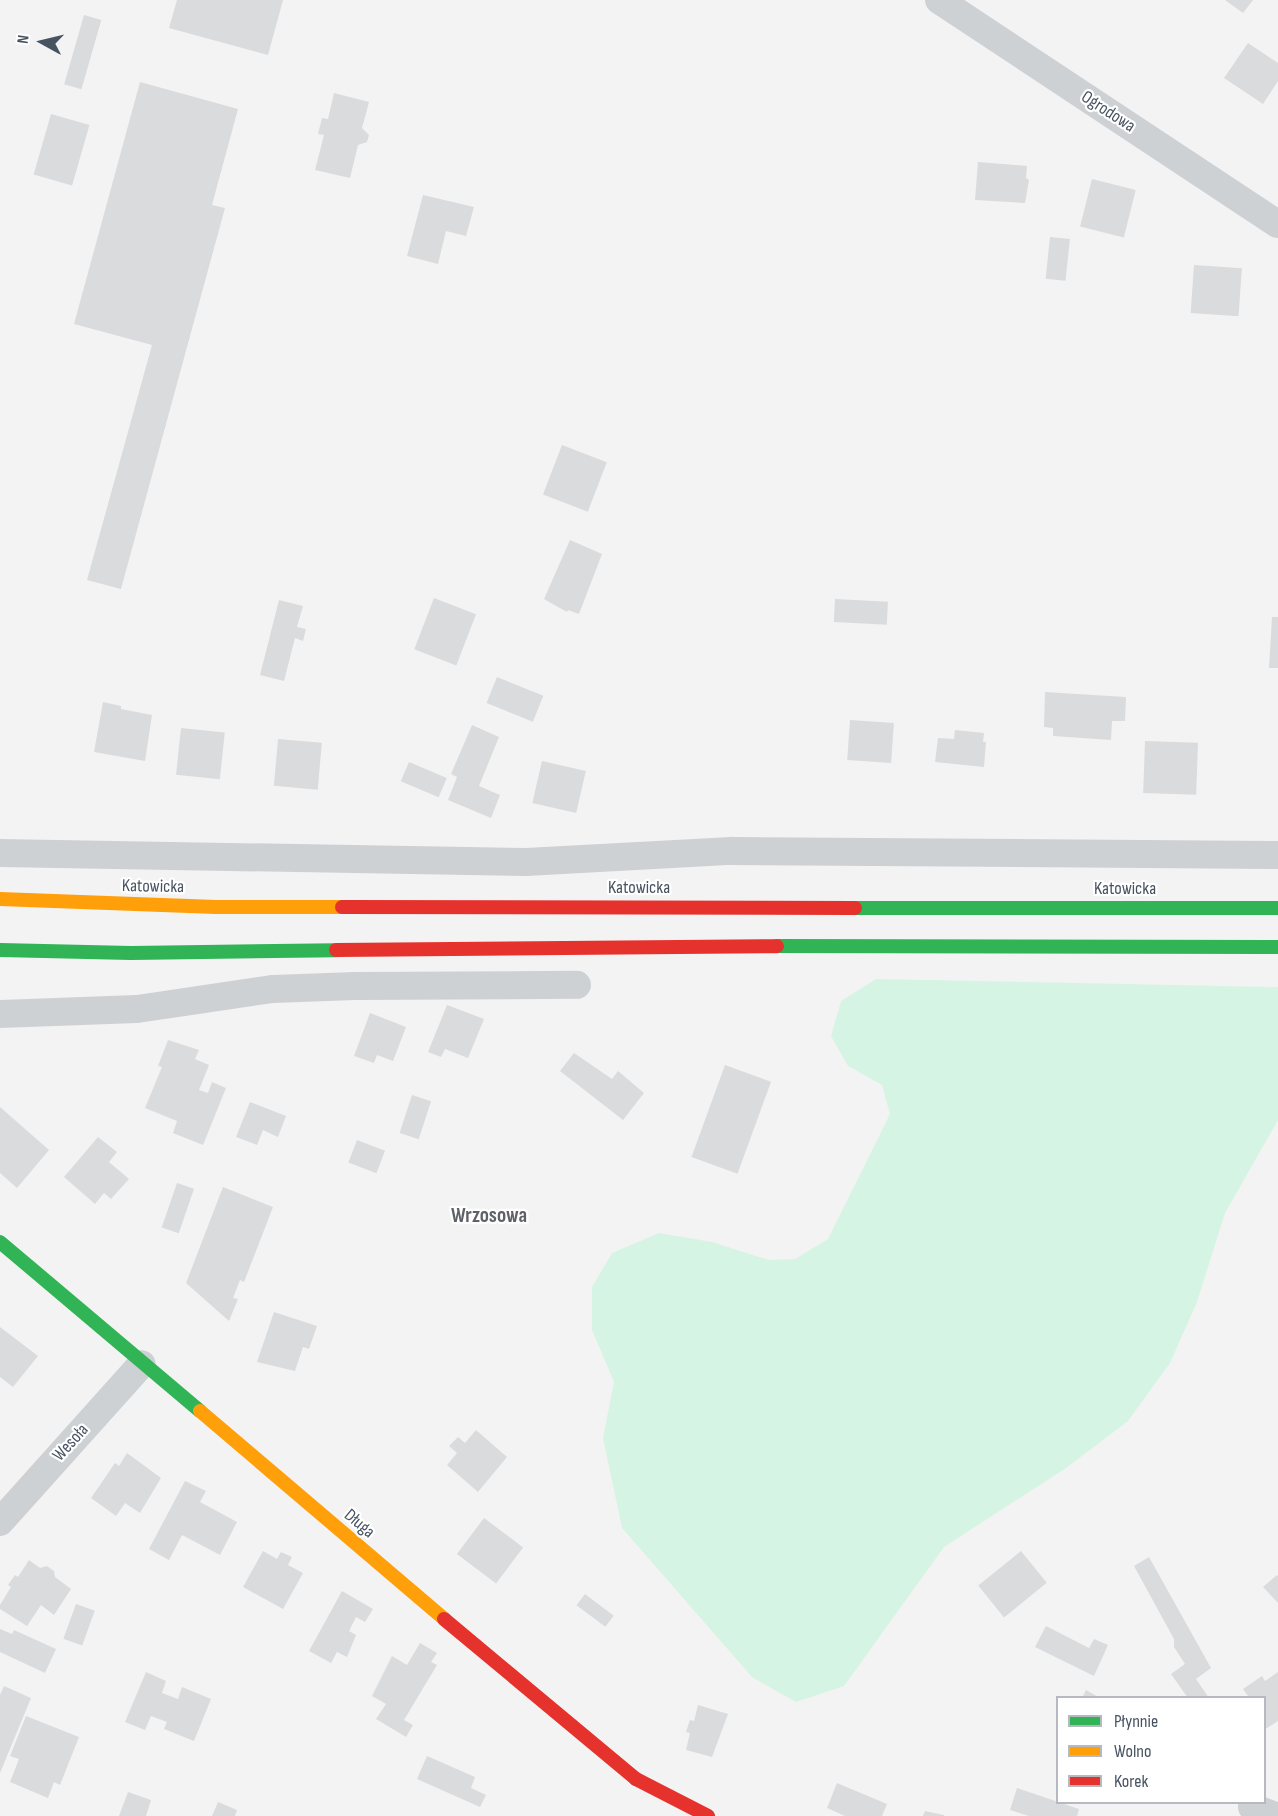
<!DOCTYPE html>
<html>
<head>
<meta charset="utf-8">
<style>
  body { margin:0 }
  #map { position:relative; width:1278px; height:1816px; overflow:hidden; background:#f3f3f3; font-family:"Sofia Sans Condensed",sans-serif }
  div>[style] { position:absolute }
  .green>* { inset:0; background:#d6f4e4 }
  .building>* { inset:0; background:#dadbdd; transform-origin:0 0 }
  .street>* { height:28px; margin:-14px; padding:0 14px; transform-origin:14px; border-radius:14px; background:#ced1d4 }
  .fast>* { height:14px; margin:-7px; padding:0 7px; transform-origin:7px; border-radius:7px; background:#30b455 }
  .slow>* { height:14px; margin:-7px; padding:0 7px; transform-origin:7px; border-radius:7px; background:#ff9f0a }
  .jam>* { height:14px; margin:-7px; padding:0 7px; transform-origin:7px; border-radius:7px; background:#e5322d }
  span { translate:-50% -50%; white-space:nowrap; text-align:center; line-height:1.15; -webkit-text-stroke:4.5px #fff; paint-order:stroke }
  .street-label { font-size:18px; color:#485362 }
  .quarter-label { font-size:21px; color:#5e6168; font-weight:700 }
  .legend { position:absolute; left:1056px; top:1696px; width:210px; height:108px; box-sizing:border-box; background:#fff; border:2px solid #b6bac0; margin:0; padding:8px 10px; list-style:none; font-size:18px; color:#485362 }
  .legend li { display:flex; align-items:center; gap:12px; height:30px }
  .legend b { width:30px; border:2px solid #b6bac0 }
  .north { position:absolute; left:12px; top:12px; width:60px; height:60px; -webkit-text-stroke:4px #fff; paint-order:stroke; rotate:278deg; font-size:16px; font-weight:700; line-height:24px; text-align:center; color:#485362 }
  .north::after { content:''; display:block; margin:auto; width:21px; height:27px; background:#485362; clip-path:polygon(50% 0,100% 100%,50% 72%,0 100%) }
</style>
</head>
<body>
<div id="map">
  <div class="green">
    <div style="clip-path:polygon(876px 979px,1278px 987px,1278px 1120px,1225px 1213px,1197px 1302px,1170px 1363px,1128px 1421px,1066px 1468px,944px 1547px,844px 1686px,796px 1702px,752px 1677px,622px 1528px,603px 1438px,614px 1382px,592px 1330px,592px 1287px,612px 1253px,659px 1233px,712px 1242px,769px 1260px,795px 1259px,828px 1239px,890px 1114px,882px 1085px,848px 1066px,831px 1036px,841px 1001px)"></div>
  </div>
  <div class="building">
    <div style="clip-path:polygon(177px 0,283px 0,268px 55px,169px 28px)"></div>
    <div style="clip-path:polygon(1225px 0,1253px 0,1243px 13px)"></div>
    <div style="left:84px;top:15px;width:18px;height:72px;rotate:16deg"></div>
    <div style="clip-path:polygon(1248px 43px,1278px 63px,1278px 81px,1263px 104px,1224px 78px)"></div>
    <div style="clip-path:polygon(140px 82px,238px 109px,212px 205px,225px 208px,121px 589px,87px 580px,152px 345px,74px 324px)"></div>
    <div style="clip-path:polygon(334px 93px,369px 102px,362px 128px,369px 135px,367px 142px,358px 145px,350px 178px,315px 170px,324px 135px,318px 134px,322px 118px,328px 119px)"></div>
    <div style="left:51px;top:114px;width:40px;height:63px;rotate:16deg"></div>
    <div style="clip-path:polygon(978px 162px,1027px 166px,1026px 178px,1029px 180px,1025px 203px,975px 200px)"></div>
    <div style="left:1092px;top:179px;width:45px;height:49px;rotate:14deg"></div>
    <div style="clip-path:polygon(423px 195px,474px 207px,466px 236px,446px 231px,438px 264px,407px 256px)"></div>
    <div style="left:1050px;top:237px;width:20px;height:42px;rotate:6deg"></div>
    <div style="left:1194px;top:265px;width:48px;height:48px;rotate:4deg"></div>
    <div style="left:562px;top:445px;width:48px;height:53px;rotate:21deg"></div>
    <div style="clip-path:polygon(570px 540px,602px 554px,579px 614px,568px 610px,567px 612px,544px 599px)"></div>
    <div style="left:434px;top:598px;width:45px;height:55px;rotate:21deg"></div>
    <div style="left:835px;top:599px;width:53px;height:23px;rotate:3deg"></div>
    <div style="clip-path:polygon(279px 600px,303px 606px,297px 627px,306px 629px,303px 641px,295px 638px,284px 681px,260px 675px)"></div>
    <div style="clip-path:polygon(1272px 617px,1278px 617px,1278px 668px,1269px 668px)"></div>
    <div style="left:497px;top:677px;width:50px;height:28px;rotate:22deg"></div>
    <div style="clip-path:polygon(1045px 692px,1126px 697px,1125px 721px,1112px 721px,1111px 740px,1053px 736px,1053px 728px,1044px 727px)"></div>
    <div style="clip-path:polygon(103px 702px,121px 706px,121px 709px,152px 715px,145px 761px,94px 752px)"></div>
    <div style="left:850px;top:720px;width:44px;height:40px;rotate:4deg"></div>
    <div style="clip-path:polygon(472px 725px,499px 737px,479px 786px,500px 795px,491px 818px,448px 800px,457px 777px,451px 774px)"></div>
    <div style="left:181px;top:728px;width:44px;height:47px;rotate:6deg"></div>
    <div style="clip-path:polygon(955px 730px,984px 733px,983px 742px,986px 742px,984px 767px,935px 762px,938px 738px,954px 739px)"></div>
    <div style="left:278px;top:739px;width:44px;height:47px;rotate:5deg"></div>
    <div style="left:1145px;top:741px;width:53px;height:52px;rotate:2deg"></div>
    <div style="left:542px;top:761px;width:45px;height:43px;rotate:13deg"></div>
    <div style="left:409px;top:762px;width:41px;height:21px;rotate:23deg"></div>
    <div style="clip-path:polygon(447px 1005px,484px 1019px,468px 1058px,445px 1049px,441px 1057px,428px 1052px)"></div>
    <div style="clip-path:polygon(370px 1013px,406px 1027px,393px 1061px,377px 1055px,374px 1063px,354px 1056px)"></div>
    <div style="clip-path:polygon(168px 1040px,199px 1050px,195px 1059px,209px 1065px,199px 1090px,208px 1093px,212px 1082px,226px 1088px,203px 1145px,173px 1133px,177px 1121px,145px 1108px,162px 1067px,158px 1066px)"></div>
    <div style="clip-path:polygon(574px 1053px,612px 1079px,618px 1071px,644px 1093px,623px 1120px,560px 1071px)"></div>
    <div style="left:725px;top:1065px;width:49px;height:98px;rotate:20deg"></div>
    <div style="left:412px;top:1095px;width:20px;height:40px;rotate:18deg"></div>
    <div style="clip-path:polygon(250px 1102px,286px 1116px,278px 1137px,263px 1130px,257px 1145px,236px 1137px)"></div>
    <div style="clip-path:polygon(0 1107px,49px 1150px,17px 1188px,0 1173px)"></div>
    <div style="clip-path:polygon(98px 1137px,117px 1152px,109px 1162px,129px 1179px,111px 1199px,104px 1193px,95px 1204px,64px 1177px)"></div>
    <div style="left:357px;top:1140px;width:30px;height:24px;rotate:21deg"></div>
    <div style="left:177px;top:1183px;width:18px;height:47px;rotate:19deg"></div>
    <div style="clip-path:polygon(223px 1187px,273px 1207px,244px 1282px,240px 1280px,233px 1298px,238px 1299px,229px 1321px,186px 1283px)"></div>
    <div style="clip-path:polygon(274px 1312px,317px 1326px,309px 1349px,303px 1347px,295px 1371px,257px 1362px)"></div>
    <div style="clip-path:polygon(0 1327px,38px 1356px,13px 1387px,0 1377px)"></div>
    <div style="clip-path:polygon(476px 1430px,507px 1457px,478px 1492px,447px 1465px,457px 1453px,449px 1446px,458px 1437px,465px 1443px)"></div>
    <div style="clip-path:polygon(127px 1453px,161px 1478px,140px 1513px,125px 1503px,116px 1516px,91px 1498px,115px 1463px,119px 1466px)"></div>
    <div style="clip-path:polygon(185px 1481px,206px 1491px,200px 1502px,237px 1522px,220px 1555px,182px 1535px,169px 1560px,149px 1549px)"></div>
    <div style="left:484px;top:1518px;width:49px;height:45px;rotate:37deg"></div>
    <div style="clip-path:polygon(263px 1551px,277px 1559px,281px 1552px,292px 1557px,288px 1565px,303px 1573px,283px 1609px,243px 1587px)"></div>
    <div style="left:1021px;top:1551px;width:41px;height:55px;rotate:51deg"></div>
    <div style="clip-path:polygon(1149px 1557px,1211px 1668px,1196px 1679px,1209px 1698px,1188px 1698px,1171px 1674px,1185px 1664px,1174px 1647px,1174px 1639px,1134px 1566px)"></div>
    <div style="clip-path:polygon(29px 1560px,40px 1568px,47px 1566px,54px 1571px,55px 1577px,71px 1589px,54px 1615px,41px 1605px,27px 1626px,0 1609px,0 1605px,11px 1587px,8px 1585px,15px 1575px,18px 1577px)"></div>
    <div style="clip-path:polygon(1277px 1575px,1278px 1576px,1278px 1603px,1263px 1587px)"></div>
    <div style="clip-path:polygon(342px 1591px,373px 1609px,365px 1622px,356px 1617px,349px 1631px,356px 1635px,347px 1657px,337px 1652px,331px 1663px,309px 1651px)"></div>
    <div style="left:585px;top:1594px;width:36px;height:14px;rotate:37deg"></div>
    <div style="left:76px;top:1604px;width:20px;height:37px;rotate:20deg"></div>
    <div style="clip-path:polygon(1046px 1626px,1089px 1648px,1094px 1639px,1108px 1645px,1094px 1676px,1035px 1647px)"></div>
    <div style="clip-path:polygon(0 1629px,12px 1634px,14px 1630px,56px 1649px,45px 1673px,0 1652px)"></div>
    <div style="clip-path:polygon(420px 1643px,437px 1653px,431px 1662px,437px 1665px,404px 1720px,413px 1725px,406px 1737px,376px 1719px,386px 1704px,372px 1696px,392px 1656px,407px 1665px)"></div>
    <div style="clip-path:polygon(146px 1672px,166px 1681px,162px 1693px,178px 1699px,182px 1687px,211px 1699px,194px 1741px,164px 1729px,167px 1722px,151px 1716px,145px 1730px,125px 1722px)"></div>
    <div style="clip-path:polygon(1278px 1672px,1278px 1721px,1264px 1730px,1264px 1698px,1245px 1698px,1248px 1696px,1243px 1689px,1262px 1676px,1265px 1681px)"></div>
    <div style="clip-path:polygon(4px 1686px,31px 1698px,0 1773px,0 1695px)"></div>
    <div style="clip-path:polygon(1086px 1690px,1100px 1698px,1082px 1698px)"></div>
    <div style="clip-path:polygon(698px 1705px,728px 1714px,712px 1757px,686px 1750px,690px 1733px,686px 1732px,690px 1720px,694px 1721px)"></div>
    <div style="clip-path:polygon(26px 1716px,79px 1737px,60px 1785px,54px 1782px,48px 1798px,10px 1782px,19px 1759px,10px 1756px)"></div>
    <div style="clip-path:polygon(427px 1756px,475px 1777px,471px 1788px,486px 1795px,480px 1807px,417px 1779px)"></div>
    <div style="clip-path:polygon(837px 1783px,887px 1804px,882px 1816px,845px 1816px,827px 1808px)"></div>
    <div style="clip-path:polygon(1017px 1788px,1079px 1809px,1077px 1816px,1029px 1816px,1010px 1810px)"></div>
    <div style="clip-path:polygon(128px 1792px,151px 1800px,146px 1816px,119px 1816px)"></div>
    <div style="clip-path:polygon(218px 1802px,237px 1810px,235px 1816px,212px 1816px)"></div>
    <div style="clip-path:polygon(925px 1811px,944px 1815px,944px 1816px,923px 1816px)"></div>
  </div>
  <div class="street">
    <div style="left:939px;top:0;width:406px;rotate:33.5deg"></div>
    <div style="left:0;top:853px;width:526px;rotate:0.98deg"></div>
    <div style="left:526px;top:862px;width:206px;rotate:-3.1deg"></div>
    <div style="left:732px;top:851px;width:546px;rotate:0.42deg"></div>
    <div style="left:0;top:1014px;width:137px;rotate:-2.1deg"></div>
    <div style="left:137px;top:1009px;width:137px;rotate:-8.4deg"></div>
    <div style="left:273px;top:989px;width:82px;rotate:-2.1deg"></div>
    <div style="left:355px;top:986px;width:222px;rotate:-0.3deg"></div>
    <div style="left:0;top:1522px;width:212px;rotate:-48.1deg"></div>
    <div style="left:1252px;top:1807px;width:25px;rotate:21deg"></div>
  </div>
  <div class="fast">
    <div style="left:855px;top:908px;width:423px"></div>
    <div style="left:777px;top:946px;width:501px;rotate:0.11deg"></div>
    <div style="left:0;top:950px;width:131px;rotate:1.3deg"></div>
    <div style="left:131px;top:953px;width:205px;rotate:-0.8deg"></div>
    <div style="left:0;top:1242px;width:262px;rotate:40.2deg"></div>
  </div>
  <div class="slow">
    <div style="left:0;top:899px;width:216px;rotate:2.1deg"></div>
    <div style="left:216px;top:907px;width:126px"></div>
    <div style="left:200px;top:1411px;width:321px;rotate:40.4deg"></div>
  </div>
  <div class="jam">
    <div style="left:342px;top:907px;width:513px;rotate:0.11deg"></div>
    <div style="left:336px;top:950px;width:441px;rotate:-0.5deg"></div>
    <div style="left:444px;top:1619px;width:250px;rotate:39.8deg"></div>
    <div style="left:636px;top:1779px;width:81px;rotate:27.2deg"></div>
  </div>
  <div class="street-label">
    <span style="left:1108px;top:112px;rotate:33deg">Ogrodowa</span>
    <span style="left:153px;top:887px;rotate:1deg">Katowicka</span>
    <span style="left:639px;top:888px">Katowicka</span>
    <span style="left:1125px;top:889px">Katowicka</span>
    <span style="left:71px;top:1443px;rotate:-48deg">Wesoła</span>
    <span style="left:359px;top:1524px;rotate:40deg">Długa</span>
  </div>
  <div class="quarter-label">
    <span style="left:489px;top:1216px">Wrzosowa</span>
  </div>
  <ul class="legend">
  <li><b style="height:8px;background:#30b455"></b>Płynnie</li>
  <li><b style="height:8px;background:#ff9f0a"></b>Wolno</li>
  <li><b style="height:8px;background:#e5322d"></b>Korek</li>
  </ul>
  <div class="north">N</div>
</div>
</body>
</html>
